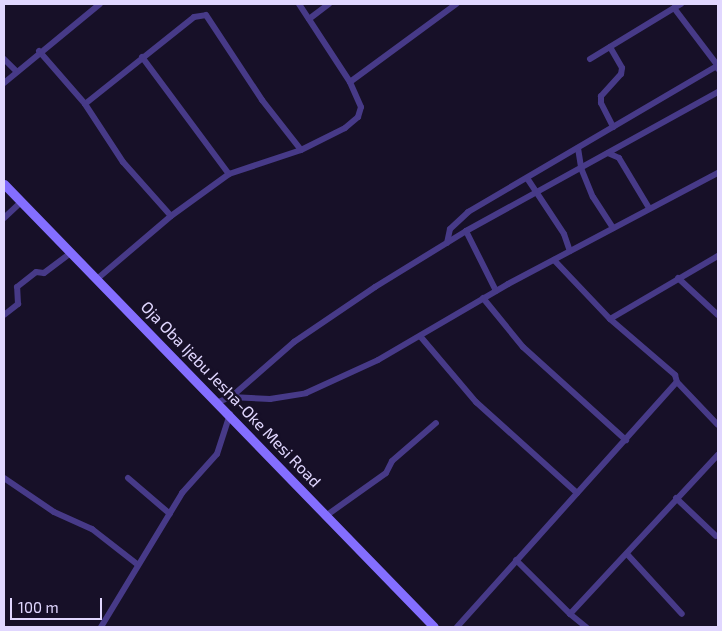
<!DOCTYPE html>
<html>
<head>
<meta charset="utf-8">
<style>
  body { margin:0 }
  #map { position:relative; width:722px; height:631px; overflow:hidden; background:#171028; font-family:"Exo 2",sans-serif }
  div>[style] { position:absolute }
  .street>* { height:6px; margin:-3px; padding:0 3px; transform-origin:3px; border-radius:3px; background:#473a88 }
  .secondary>* { height:9px; margin:-4.5px; padding:0 4.5px; transform-origin:4.5px; border-radius:4.5px; background:#846eff }
  span { translate:-50% -50%; white-space:nowrap; text-align:center; line-height:1.15; -webkit-text-stroke:5px #171028; paint-order:stroke }
  .street-label { font-size:16px; color:#e1d7ff }
  .frame { position:absolute; inset:0; border:5px solid #e1d7ff; pointer-events:none }
  .scale { position:absolute; left:10px; top:598px; width:92px; height:22px; box-sizing:border-box; border:2px solid #e1d7ff; border-top:0; padding-left:6px; font-size:15px; line-height:18px; white-space:nowrap; color:#e1d7ff; -webkit-text-stroke:4px #171028; paint-order:stroke }
</style>
</head>
<body>
<div id="map">
  <div class="street">
    <div style="left:681px;top:4px;width:8px;rotate:150deg"></div>
    <div style="left:674px;top:8px;width:73px;rotate:52.8deg"></div>
    <div style="left:309px;top:19px;width:25px;rotate:-37deg"></div>
    <div style="left:610px;top:47px;width:24px;rotate:60deg"></div>
    <div style="left:622px;top:68px;width:6px;rotate:99deg"></div>
    <div style="left:621px;top:74px;width:30px;rotate:132deg"></div>
    <div style="left:601px;top:96px;width:7px;rotate:90deg"></div>
    <div style="left:601px;top:103px;width:27px;rotate:63deg"></div>
    <div style="left:39px;top:51px;width:70px;rotate:49deg"></div>
    <div style="left:85px;top:104px;width:69px;rotate:56.8deg"></div>
    <div style="left:123px;top:162px;width:72px;rotate:48.4deg"></div>
    <div style="left:142px;top:57px;width:146px;rotate:53.4deg"></div>
    <div style="left:4px;top:59px;width:18px;rotate:45deg"></div>
    <div style="left:590px;top:59px;width:98px;rotate:-31.3deg"></div>
    <div style="left:350px;top:82px;width:132px;rotate:-36.3deg"></div>
    <div style="left:4px;top:83px;width:124px;rotate:-39.5deg"></div>
    <div style="left:85px;top:104px;width:139px;rotate:-38.6deg"></div>
    <div style="left:194px;top:17px;width:12px;rotate:-9deg"></div>
    <div style="left:206px;top:15px;width:102px;rotate:56.6deg"></div>
    <div style="left:262px;top:100px;width:63px;rotate:52deg"></div>
    <div style="left:578px;top:148px;width:20px;rotate:81deg"></div>
    <div style="left:581px;top:168px;width:31px;rotate:68deg"></div>
    <div style="left:593px;top:197px;width:37px;rotate:57deg"></div>
    <div style="left:608px;top:153px;width:12px;rotate:24deg"></div>
    <div style="left:619px;top:158px;width:58px;rotate:59deg"></div>
    <div style="left:527px;top:178px;width:67px;rotate:56.5deg"></div>
    <div style="left:564px;top:234px;width:18px;rotate:71deg"></div>
    <div style="left:4px;top:218px;width:23px;rotate:-43deg"></div>
    <div style="left:466px;top:231px;width:67px;rotate:63.4deg"></div>
    <div style="left:447px;top:243px;width:14px;rotate:-78deg"></div>
    <div style="left:450px;top:229px;width:25px;rotate:-43deg"></div>
    <div style="left:468px;top:212px;width:289px;rotate:-30.4deg"></div>
    <div style="left:717px;top:66px;width:3px;rotate:72deg"></div>
    <div style="left:554px;top:260px;width:81px;rotate:46.5deg"></div>
    <div style="left:610px;top:319px;width:86px;rotate:40.7deg"></div>
    <div style="left:675px;top:375px;width:7px;rotate:74deg"></div>
    <div style="left:677px;top:382px;width:59px;rotate:46.4deg"></div>
    <div style="left:678px;top:278px;width:54px;rotate:42.8deg"></div>
    <div style="left:97px;top:279px;width:97px;rotate:-40.4deg"></div>
    <div style="left:171px;top:216px;width:72px;rotate:-35.9deg"></div>
    <div style="left:229px;top:174px;width:76px;rotate:-18.4deg"></div>
    <div style="left:301px;top:150px;width:49px;rotate:-26.6deg"></div>
    <div style="left:345px;top:128px;width:17px;rotate:-40deg"></div>
    <div style="left:358px;top:117px;width:10px;rotate:-73deg"></div>
    <div style="left:361px;top:107px;width:27px;rotate:-114deg"></div>
    <div style="left:350px;top:82px;width:93px;rotate:-123.2deg"></div>
    <div style="left:483px;top:298px;width:63px;rotate:50.8deg"></div>
    <div style="left:523px;top:347px;width:139px;rotate:42.1deg"></div>
    <div style="left:4px;top:315px;width:18px;rotate:-38deg"></div>
    <div style="left:18px;top:304px;width:17px;rotate:-93deg"></div>
    <div style="left:17px;top:287px;width:24px;rotate:-38deg"></div>
    <div style="left:36px;top:272px;width:8px;rotate:7deg"></div>
    <div style="left:44px;top:273px;width:34px;rotate:-37deg"></div>
    <div style="left:610px;top:319px;width:125px;rotate:-30.3deg"></div>
    <div style="left:420px;top:336px;width:87px;rotate:49.7deg"></div>
    <div style="left:476px;top:402px;width:136px;rotate:42deg"></div>
    <div style="left:231px;top:397px;width:84px;rotate:-41.1deg"></div>
    <div style="left:294px;top:342px;width:98px;rotate:-34.2deg"></div>
    <div style="left:375px;top:287px;width:107px;rotate:-31.6deg"></div>
    <div style="left:466px;top:231px;width:288px;rotate:-28.9deg"></div>
    <div style="left:218px;top:402px;width:14px;rotate:-21deg"></div>
    <div style="left:231px;top:397px;width:39px;rotate:3deg"></div>
    <div style="left:270px;top:399px;width:36px;rotate:-9deg"></div>
    <div style="left:306px;top:393px;width:79px;rotate:-24.6deg"></div>
    <div style="left:378px;top:360px;width:151px;rotate:-30.3deg"></div>
    <div style="left:508px;top:284px;width:238px;rotate:-27.9deg"></div>
    <div style="left:4px;top:478px;width:60px;rotate:34.2deg"></div>
    <div style="left:54px;top:512px;width:42px;rotate:24.1deg"></div>
    <div style="left:92px;top:529px;width:58px;rotate:38deg"></div>
    <div style="left:128px;top:478px;width:55px;rotate:40.6deg"></div>
    <div style="left:676px;top:498px;width:55px;rotate:43.5deg"></div>
    <div style="left:327px;top:515px;width:72px;rotate:-35.4deg"></div>
    <div style="left:386px;top:473px;width:13px;rotate:-63deg"></div>
    <div style="left:392px;top:461px;width:58px;rotate:-40.8deg"></div>
    <div style="left:627px;top:554px;width:81px;rotate:47.5deg"></div>
    <div style="left:516px;top:560px;width:76px;rotate:45deg"></div>
    <div style="left:570px;top:614px;width:217px;rotate:-47.1deg"></div>
    <div style="left:570px;top:614px;width:21px;rotate:39deg"></div>
    <div style="left:101px;top:627px;width:157px;rotate:-58.8deg"></div>
    <div style="left:182px;top:493px;width:52px;rotate:-48.1deg"></div>
    <div style="left:217px;top:454px;width:42px;rotate:-72deg"></div>
    <div style="left:457px;top:627px;width:329px;rotate:-48.1deg"></div>
  </div>
  <div class="secondary">
    <div style="left:4px;top:184px;width:617px;rotate:45.85deg"></div>
  </div>
  <div class="street-label">
    <span style="left:231px;top:394px;rotate:46deg">Oja Oba Ijebu Jesha-Oke Mesi Road</span>
  </div>
  <div class="frame"></div>
  <div class="scale">100 m</div>
</div>
</body>
</html>
